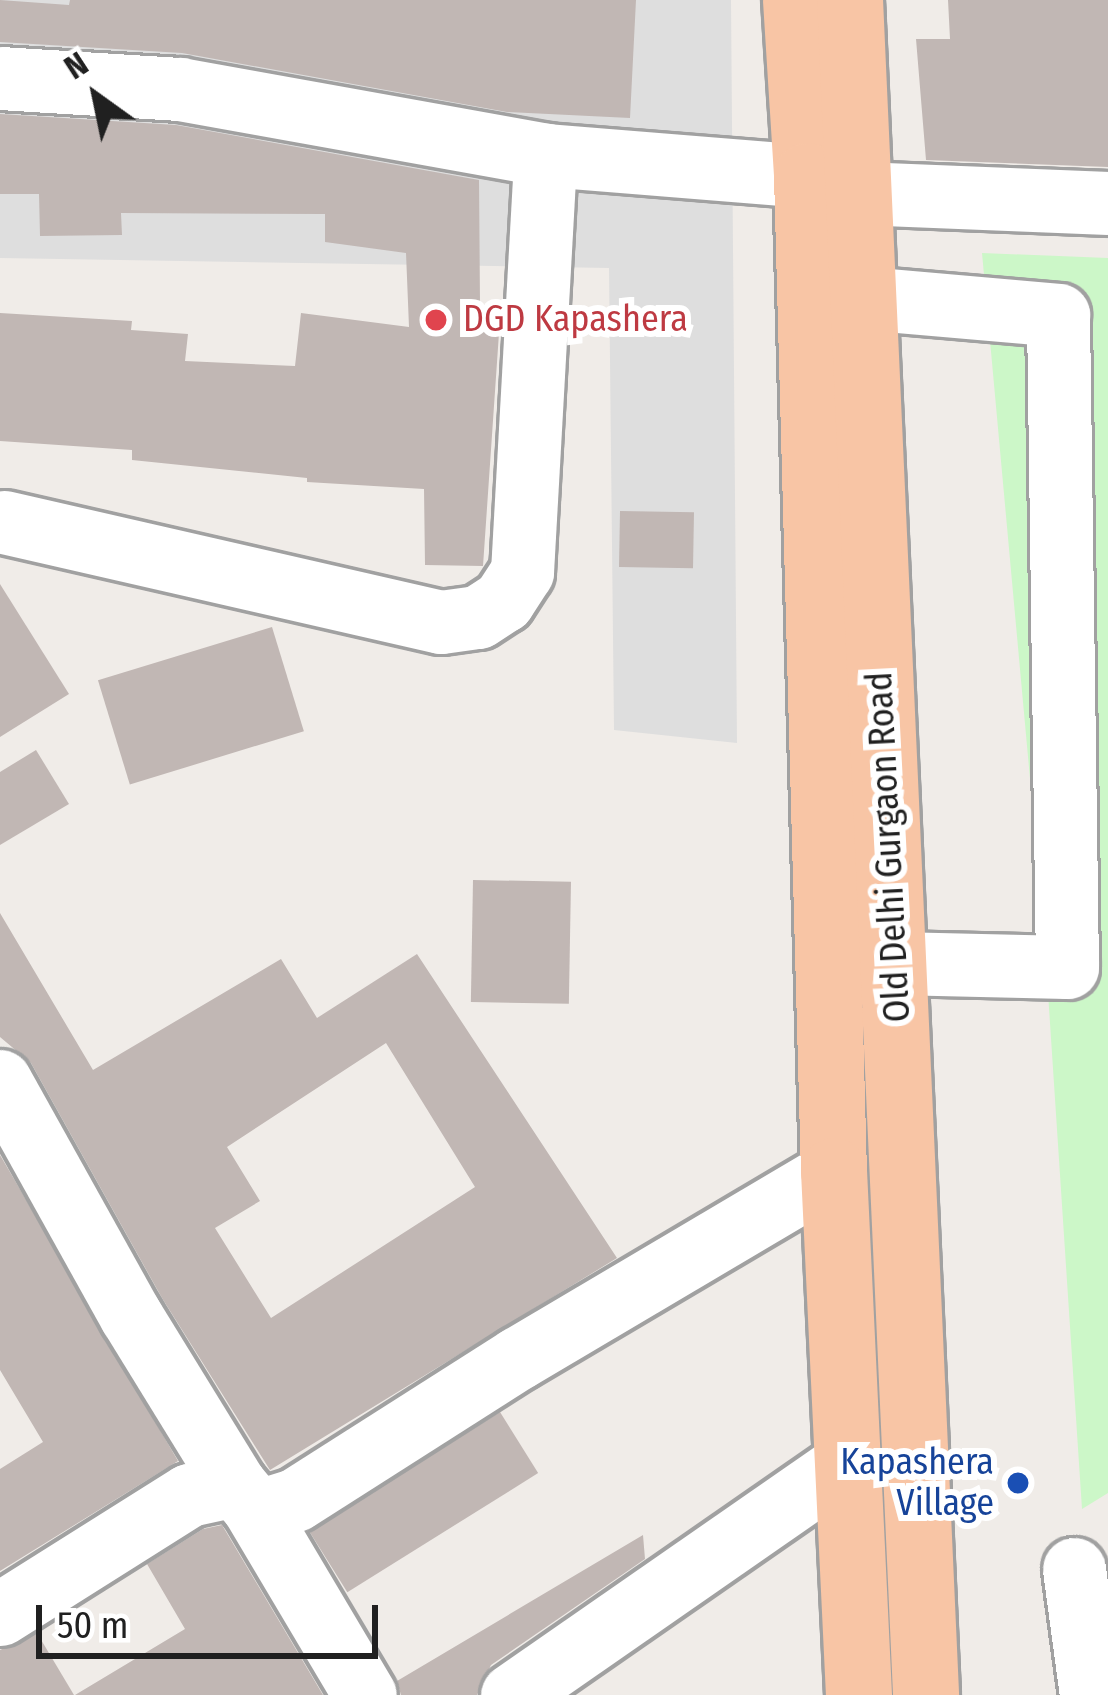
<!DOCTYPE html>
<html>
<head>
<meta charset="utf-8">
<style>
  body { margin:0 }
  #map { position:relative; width:1108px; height:1695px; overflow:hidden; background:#f0ece8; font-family:"Fira Sans Condensed",sans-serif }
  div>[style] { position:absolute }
  .residential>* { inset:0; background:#dedede }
  .park>* { inset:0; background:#ccf7c8 }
  .building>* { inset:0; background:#c1b7b4; transform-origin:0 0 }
  .roads { filter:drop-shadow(3px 0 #a1a1a1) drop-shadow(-3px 0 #a1a1a1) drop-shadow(0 3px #a1a1a1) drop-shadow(0 -3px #a1a1a1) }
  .minor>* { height:63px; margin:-31.5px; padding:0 31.5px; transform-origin:31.5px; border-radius:31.5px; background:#fff }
  .major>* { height:66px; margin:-33px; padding:0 33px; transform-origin:33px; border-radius:33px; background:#f8c5a5 }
  .dots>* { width:33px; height:33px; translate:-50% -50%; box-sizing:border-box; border:6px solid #fff; border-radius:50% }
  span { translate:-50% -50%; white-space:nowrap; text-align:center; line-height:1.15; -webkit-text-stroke:12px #fff; paint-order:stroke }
  .health-label { font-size:36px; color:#be3a42 }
  .left { translate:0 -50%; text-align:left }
  .street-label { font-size:36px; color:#202020 }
  .transit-label { font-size:36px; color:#164399 }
  .right { translate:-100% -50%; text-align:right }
  .north { position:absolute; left:36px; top:36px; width:120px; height:120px; -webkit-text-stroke:9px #fff; paint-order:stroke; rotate:327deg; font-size:33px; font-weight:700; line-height:48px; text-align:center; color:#202020 }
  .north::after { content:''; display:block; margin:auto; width:42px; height:54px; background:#202020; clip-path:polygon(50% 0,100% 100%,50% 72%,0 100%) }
  .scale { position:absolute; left:36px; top:1605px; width:342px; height:54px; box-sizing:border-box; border:6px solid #202020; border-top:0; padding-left:15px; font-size:36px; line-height:42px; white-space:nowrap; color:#202020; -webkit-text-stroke:9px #fff; paint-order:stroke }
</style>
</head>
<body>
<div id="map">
  <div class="residential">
    <div style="clip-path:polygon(0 0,731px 0,737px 743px,614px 730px,609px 268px,0 258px)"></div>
  </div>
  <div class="park">
    <div style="clip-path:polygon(982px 253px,1108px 258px,1108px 1493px,1082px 1509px,1044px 932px)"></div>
  </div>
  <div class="building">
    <div style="clip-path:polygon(0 0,69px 5px,70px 0,636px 0,630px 118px,507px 112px,182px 53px,0 42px)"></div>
    <div style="clip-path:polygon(948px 0,1108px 0,1108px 167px,926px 160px,916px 39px,950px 39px)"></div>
    <div style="clip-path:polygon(0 114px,176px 125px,479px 180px,480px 304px,501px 304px,483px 566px,425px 565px,424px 489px,307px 482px,307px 478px,132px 460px,132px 450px,0 441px,0 313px,132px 321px,131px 330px,188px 334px,185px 361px,295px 366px,301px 313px,409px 327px,406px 253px,325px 242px,325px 214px,121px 213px,122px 235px,40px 236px,39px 194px,0 194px)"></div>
    <div style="left:620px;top:511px;width:74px;height:56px;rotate:1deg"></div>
    <div style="clip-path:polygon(0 584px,69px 694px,0 737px)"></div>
    <div style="left:272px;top:627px;width:109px;height:182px;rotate:73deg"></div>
    <div style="clip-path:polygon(36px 750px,69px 804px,0 845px,0 772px)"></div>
    <div style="left:473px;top:880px;width:98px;height:122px;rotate:1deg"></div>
    <div style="clip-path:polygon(evenodd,0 913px,93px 1070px,281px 959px,317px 1018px,417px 954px,617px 1258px,270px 1470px,162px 1298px,31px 1063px,0 1037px,0 913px,386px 1043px,475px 1187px,271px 1318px,215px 1228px,260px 1201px,227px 1147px,386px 1043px)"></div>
    <div style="clip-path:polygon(0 1155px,178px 1461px,0 1571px,0 1469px,43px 1442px,0 1370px)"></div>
    <div style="left:500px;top:1412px;width:72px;height:225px;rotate:58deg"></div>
    <div style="clip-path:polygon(222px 1525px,323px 1695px,75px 1695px,185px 1629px,147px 1564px,203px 1529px)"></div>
    <div style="clip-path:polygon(643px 1535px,645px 1559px,491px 1665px,477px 1695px,401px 1695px,397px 1681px)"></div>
    <div style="clip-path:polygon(37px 1633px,74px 1695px,0 1695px,0 1650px)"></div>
  </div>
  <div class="roads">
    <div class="minor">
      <div style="left:0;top:78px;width:180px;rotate:3.5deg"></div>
      <div style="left:180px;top:89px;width:371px;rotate:10.2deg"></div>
      <div style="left:545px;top:155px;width:263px;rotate:4.6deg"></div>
      <div style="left:860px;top:193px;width:248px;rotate:2.3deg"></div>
      <div style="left:864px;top:298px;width:195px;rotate:5deg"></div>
      <div style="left:1058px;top:315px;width:652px;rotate:89.21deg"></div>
      <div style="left:1067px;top:967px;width:173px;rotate:-178.7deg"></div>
      <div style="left:4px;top:522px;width:448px;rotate:12.9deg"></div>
      <div style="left:441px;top:622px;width:37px;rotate:-8deg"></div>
      <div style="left:478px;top:617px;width:30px;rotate:-33deg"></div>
      <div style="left:503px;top:601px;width:35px;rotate:-57deg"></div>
      <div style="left:522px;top:572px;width:418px;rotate:-86.8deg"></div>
      <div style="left:0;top:1081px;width:269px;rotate:60.9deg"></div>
      <div style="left:131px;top:1316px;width:198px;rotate:58.4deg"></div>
      <div style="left:252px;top:1505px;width:221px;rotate:59.3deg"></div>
      <div style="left:1074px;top:1569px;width:127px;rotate:82.3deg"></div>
      <div style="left:0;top:1614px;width:223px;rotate:-32.2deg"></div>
      <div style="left:189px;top:1495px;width:47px;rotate:-12.3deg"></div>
      <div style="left:235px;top:1485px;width:26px;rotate:50deg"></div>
      <div style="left:252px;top:1505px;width:14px;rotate:17deg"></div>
      <div style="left:265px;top:1509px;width:31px;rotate:-17deg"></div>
      <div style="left:295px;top:1500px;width:264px;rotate:-32.5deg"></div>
      <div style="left:518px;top:1358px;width:367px;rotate:-30.6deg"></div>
      <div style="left:512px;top:1695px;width:410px;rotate:-34.8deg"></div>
    </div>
    <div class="major">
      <div style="left:796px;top:0;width:176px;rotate:86.4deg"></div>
      <div style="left:807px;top:176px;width:995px;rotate:88.45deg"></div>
      <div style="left:834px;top:1171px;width:525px;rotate:87.27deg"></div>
      <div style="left:850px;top:0;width:1697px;rotate:87.43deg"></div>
    </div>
  </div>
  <div class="dots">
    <div style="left:436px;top:320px;background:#e0444e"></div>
    <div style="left:1018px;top:1483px;background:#1a4fb4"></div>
  </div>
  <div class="health-label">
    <span class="left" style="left:463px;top:320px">DGD Kapashera</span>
  </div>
  <div class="street-label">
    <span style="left:889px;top:847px;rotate:-93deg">Old Delhi Gurgaon Road</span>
  </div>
  <div class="transit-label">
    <span class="right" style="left:994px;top:1483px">Kapashera<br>Village</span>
  </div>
  <div class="north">N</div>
  <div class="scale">50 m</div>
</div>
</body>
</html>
